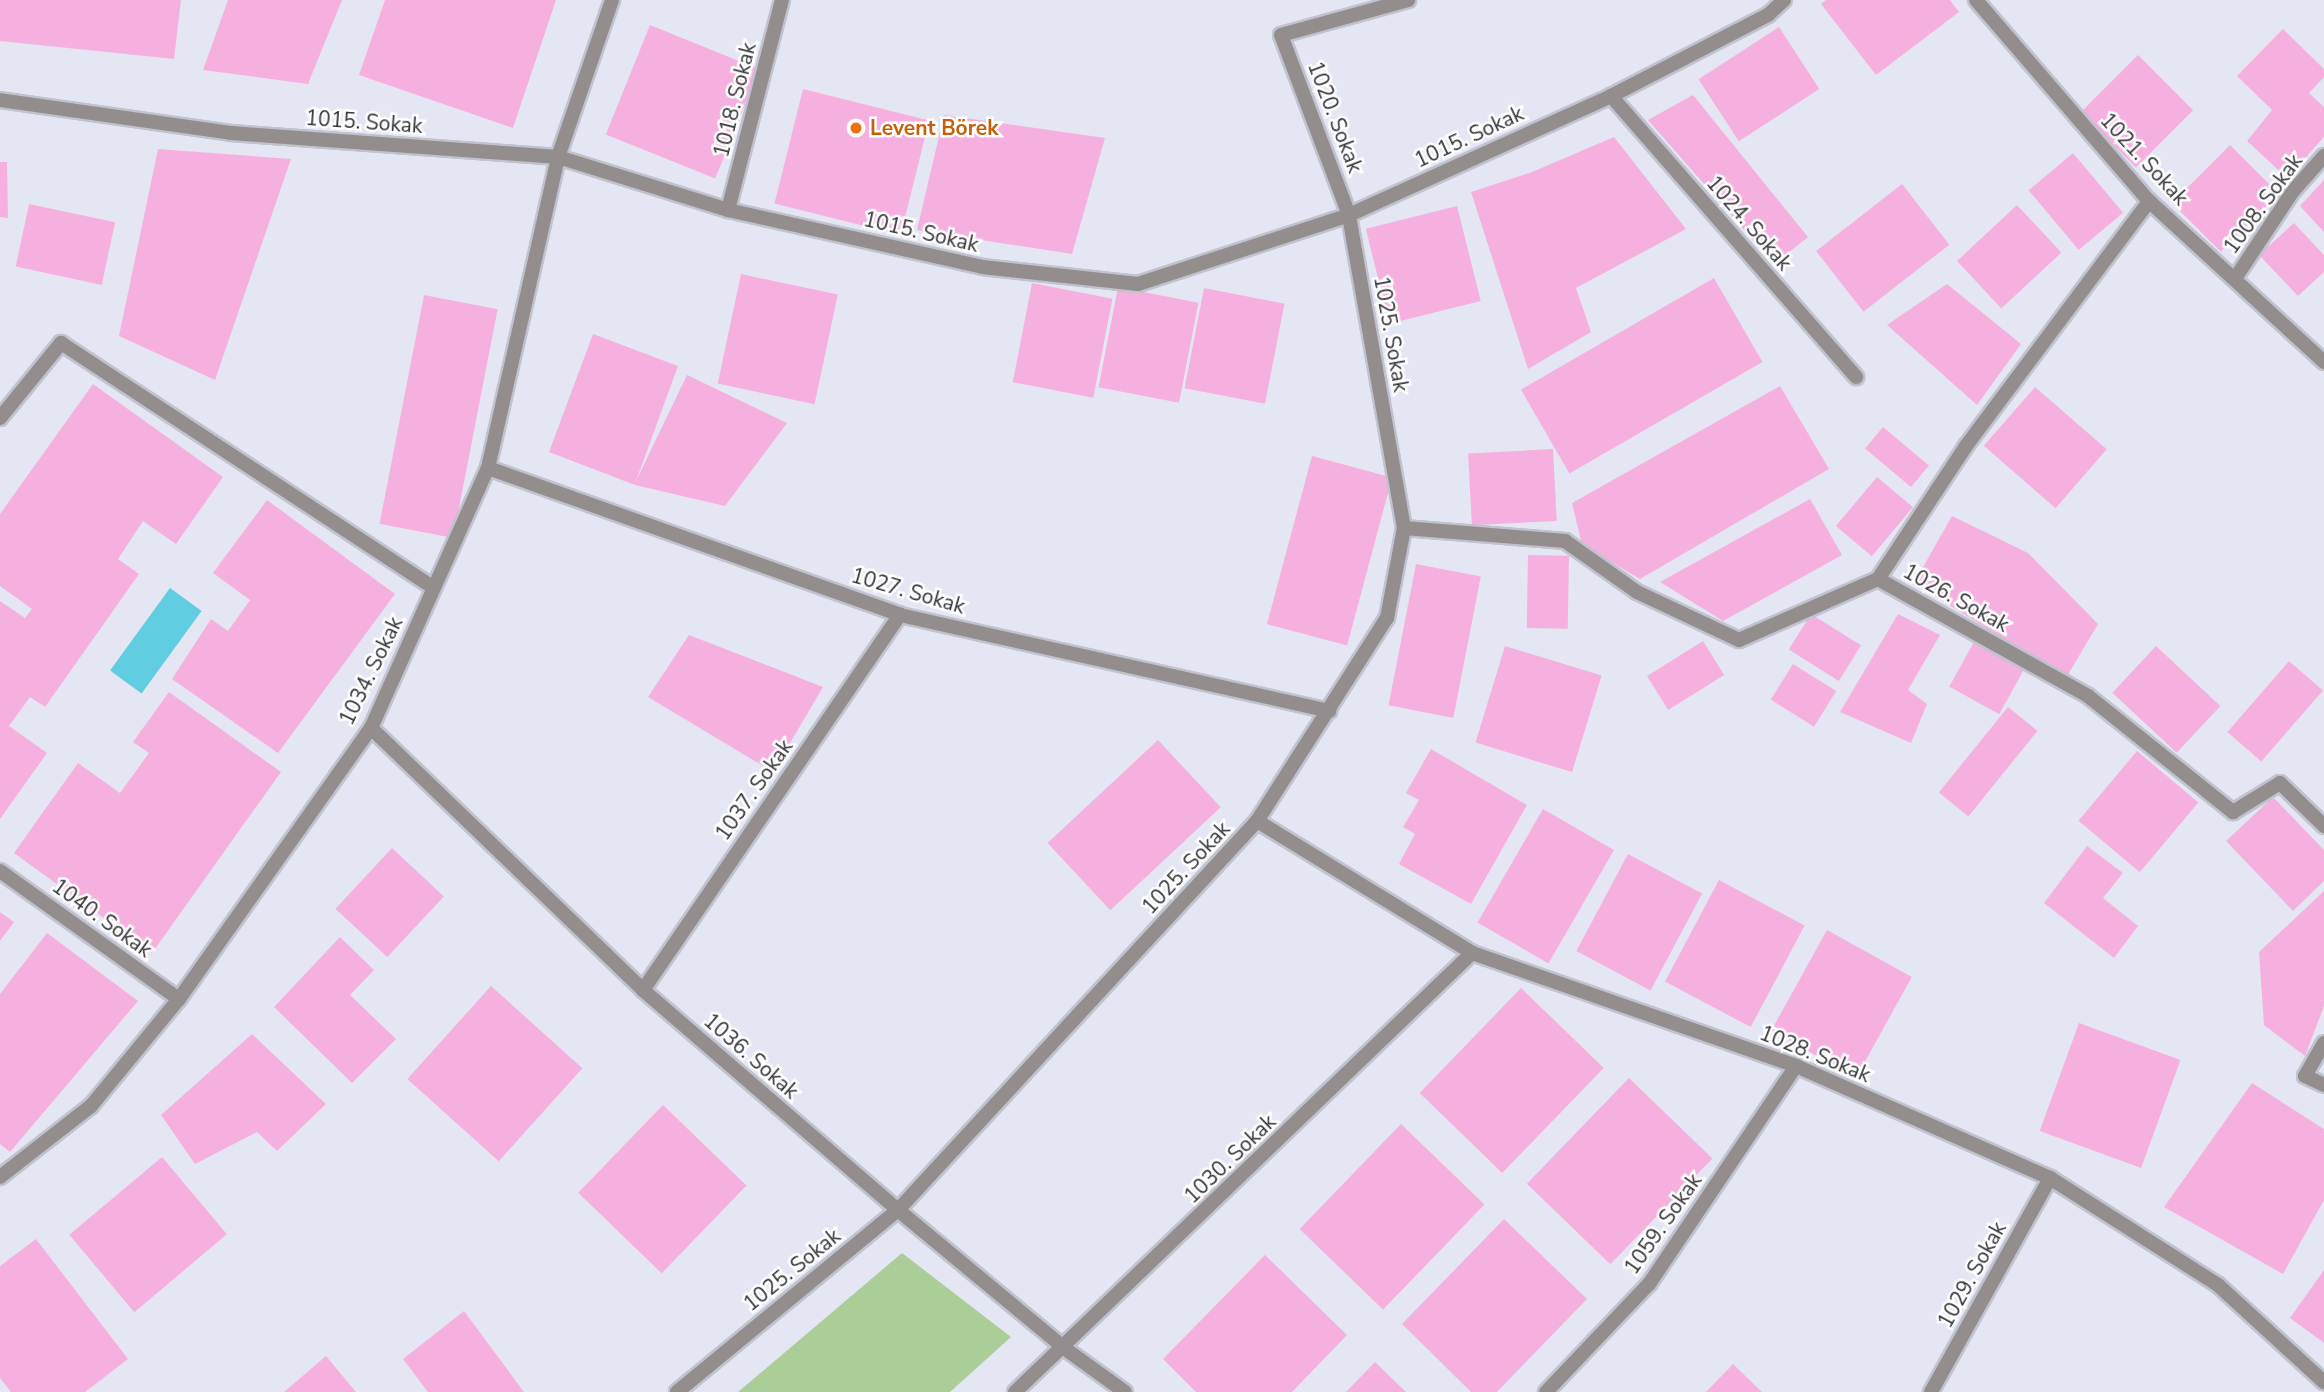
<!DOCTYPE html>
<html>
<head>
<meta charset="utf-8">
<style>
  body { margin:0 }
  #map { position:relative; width:2324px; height:1392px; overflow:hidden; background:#e4e7f3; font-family:"Nunito Sans",sans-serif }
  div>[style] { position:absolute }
  .green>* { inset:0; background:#abcd98 }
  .water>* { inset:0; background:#61cde0; transform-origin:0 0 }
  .building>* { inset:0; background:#f6b0e0; transform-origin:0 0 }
  .roads { filter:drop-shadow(2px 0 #c0c3ce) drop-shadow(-2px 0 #c0c3ce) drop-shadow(0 2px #c0c3ce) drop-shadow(0 -2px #c0c3ce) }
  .minor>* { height:14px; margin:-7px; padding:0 7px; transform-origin:7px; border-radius:7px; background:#938d8d }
  .dots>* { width:19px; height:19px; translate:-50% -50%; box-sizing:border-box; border:4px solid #fff; border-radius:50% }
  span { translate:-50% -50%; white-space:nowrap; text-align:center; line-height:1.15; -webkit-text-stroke:5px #fff; paint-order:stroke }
  .street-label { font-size:21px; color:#323338 }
  .food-label { font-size:21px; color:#c56008; font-weight:700 }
  .left { translate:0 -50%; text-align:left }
</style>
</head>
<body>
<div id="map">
  <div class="green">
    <div style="clip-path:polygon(902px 1253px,1011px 1337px,950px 1392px,738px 1392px)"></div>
  </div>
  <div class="water">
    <div style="left:170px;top:588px;width:39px;height:102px;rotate:36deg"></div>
  </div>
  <div class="building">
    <div style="clip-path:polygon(0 0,181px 0,174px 59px,0 41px)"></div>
    <div style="clip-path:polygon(228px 0,342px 0,308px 84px,203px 70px)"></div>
    <div style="clip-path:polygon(385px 0,556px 0,513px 128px,359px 75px)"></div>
    <div style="clip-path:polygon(1826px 0,1950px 0,1959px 12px,1876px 75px,1821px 4px)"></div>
    <div style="left:650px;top:25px;width:118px;height:118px;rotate:22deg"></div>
    <div style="left:1779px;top:27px;width:74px;height:96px;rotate:57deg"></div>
    <div style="clip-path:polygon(2283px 29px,2324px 69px,2324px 77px,2309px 93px,2324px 107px,2324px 137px,2287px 178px,2247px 141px,2272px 110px,2237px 76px)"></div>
    <div style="left:2138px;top:55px;width:78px;height:81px;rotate:45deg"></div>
    <div style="left:803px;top:89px;width:130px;height:118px;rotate:14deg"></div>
    <div style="clip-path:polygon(1693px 95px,1808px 237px,1774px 264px,1648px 120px)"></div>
    <div style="clip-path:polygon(944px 115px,1105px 138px,1072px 254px,917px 230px)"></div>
    <div style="clip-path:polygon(1614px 137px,1686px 229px,1576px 288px,1591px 332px,1528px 369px,1471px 192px,1532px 172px)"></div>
    <div style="left:2230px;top:145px;width:69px;height:82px;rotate:45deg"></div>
    <div style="clip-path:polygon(158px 149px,291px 159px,215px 380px,119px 336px)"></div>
    <div style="left:2073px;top:153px;width:78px;height:58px;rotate:50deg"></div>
    <div style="clip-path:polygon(0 162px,7px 162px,8px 218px,0 217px)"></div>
    <div style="clip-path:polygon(2324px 180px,2324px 232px,2300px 206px)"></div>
    <div style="left:1902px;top:184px;width:77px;height:109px;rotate:52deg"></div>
    <div style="left:29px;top:204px;width:88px;height:64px;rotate:12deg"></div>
    <div style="left:2017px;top:205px;width:65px;height:82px;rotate:47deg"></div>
    <div style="left:1457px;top:206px;width:98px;height:94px;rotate:76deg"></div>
    <div style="clip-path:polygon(2294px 223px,2324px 255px,2324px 272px,2298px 296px,2259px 255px)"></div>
    <div style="left:741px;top:274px;width:99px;height:112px;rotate:12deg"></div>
    <div style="left:1714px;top:278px;width:97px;height:223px;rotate:60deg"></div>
    <div style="left:1032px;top:283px;width:82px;height:101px;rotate:11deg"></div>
    <div style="clip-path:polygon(1947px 284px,2021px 344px,1977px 405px,1887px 325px)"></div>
    <div style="left:1118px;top:287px;width:82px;height:102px;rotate:11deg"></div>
    <div style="left:1204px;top:288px;width:82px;height:102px;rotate:11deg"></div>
    <div style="left:424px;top:295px;width:75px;height:233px;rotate:11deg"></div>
    <div style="clip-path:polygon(593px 334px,678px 366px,636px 481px,687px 375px,787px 423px,725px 506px,635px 485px,549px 452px)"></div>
    <div style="clip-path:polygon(93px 384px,223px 477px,176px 544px,143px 521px,118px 559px,139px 574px,45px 707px,30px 697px,9px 726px,47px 753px,0 819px,0 601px,25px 618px,32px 609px,0 586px,0 514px)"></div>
    <div style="clip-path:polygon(1780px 386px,1829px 469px,1640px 579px,1582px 545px,1572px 503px)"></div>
    <div style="left:2035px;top:387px;width:95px;height:78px;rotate:41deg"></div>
    <div style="left:1883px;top:427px;width:60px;height:28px;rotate:40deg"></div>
    <div style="left:1553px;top:449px;width:72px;height:85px;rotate:87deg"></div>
    <div style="left:1312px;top:456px;width:83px;height:174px;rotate:15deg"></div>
    <div style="left:1877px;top:477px;width:47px;height:64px;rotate:40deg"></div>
    <div style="clip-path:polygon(1810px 499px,1842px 555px,1723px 621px,1660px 582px)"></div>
    <div style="clip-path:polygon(267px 500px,395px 594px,278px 753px,172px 679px,211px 619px,228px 631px,250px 600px,213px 573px)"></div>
    <div style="clip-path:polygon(1952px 516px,2028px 553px,2098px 624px,2066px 678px,1914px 583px)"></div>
    <div style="left:1528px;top:555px;width:41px;height:73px;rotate:1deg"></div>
    <div style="left:1416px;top:564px;width:66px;height:144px;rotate:11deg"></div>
    <div style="left:1811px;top:614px;width:59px;height:42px;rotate:32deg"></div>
    <div style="clip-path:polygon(1898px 614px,1940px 635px,1908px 690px,1927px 704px,1911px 743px,1840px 712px)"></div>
    <div style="clip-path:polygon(689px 635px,823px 687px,773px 772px,648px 697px)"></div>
    <div style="left:1703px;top:641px;width:40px;height:66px;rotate:58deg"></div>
    <div style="left:1974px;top:642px;width:57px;height:51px;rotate:29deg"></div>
    <div style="left:1505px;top:646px;width:101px;height:101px;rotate:17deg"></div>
    <div style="left:2156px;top:646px;width:88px;height:64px;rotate:43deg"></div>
    <div style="left:2289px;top:661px;width:45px;height:94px;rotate:41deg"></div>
    <div style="left:1793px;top:664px;width:51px;height:42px;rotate:32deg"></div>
    <div style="clip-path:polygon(169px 692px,281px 772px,152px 953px,14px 853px,78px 763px,120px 793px,149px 753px,133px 742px)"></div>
    <div style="left:2008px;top:707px;width:38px;height:110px;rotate:39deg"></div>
    <div style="left:1158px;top:740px;width:92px;height:151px;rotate:47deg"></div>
    <div style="clip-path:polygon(1431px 749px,1527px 805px,1471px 904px,1399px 864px,1415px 834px,1403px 827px,1419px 800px,1406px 793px)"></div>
    <div style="left:2137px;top:751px;width:80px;height:91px;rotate:40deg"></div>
    <div style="clip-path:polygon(2273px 797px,2324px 850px,2324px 881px,2293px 911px,2226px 841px)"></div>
    <div style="left:1543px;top:809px;width:82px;height:131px;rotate:30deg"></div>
    <div style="clip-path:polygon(2087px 846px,2123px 873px,2103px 898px,2138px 926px,2114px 958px,2044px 903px)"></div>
    <div style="left:392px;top:848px;width:71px;height:83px;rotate:43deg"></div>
    <div style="left:1628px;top:854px;width:84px;height:110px;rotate:28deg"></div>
    <div style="left:1719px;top:880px;width:97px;height:115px;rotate:28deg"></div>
    <div style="clip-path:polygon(2324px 891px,2324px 1006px,2305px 1056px,2264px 1025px,2259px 952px)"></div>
    <div style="clip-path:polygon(0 912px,14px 922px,0 941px)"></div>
    <div style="left:1827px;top:930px;width:97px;height:115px;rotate:29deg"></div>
    <div style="clip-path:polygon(47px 933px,138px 1001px,10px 1152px,0 1144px,0 994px)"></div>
    <div style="clip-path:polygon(340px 937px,374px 970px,350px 995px,396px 1039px,352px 1083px,274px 1007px)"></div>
    <div style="left:491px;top:986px;width:123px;height:125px;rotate:42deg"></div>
    <div style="left:1521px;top:988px;width:115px;height:146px;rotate:44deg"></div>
    <div style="left:2079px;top:1023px;width:108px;height:115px;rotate:20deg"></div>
    <div style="clip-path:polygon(252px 1034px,326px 1104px,277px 1151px,257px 1132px,195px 1164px,161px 1115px)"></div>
    <div style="left:1629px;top:1078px;width:116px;height:147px;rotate:44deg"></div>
    <div style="clip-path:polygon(2252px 1083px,2324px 1129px,2324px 1200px,2283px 1274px,2164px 1207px)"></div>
    <div style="left:663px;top:1105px;width:116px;height:122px;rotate:44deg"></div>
    <div style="left:1401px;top:1124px;width:116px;height:146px;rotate:44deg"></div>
    <div style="left:162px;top:1157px;width:101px;height:121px;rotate:50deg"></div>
    <div style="clip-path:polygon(1504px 1219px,1587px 1299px,1497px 1392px,1471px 1392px,1402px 1324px)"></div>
    <div style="clip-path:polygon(36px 1239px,128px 1359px,85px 1392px,11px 1392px,0 1378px,0 1266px)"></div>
    <div style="clip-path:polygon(1265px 1255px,1347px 1335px,1292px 1392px,1196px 1392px,1163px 1359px)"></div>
    <div style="clip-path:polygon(2324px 1270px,2324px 1343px,2290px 1318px)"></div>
    <div style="clip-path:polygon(464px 1311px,524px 1392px,428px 1392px,403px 1359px)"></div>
    <div style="clip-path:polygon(326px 1356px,356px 1392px,284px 1392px)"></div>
    <div style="clip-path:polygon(1375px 1362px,1406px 1392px,1346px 1392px)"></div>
    <div style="clip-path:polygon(1733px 1364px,1762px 1392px,1706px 1392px)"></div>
  </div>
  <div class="roads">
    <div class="minor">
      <div style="left:1976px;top:0;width:265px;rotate:49.3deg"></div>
      <div style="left:2149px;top:201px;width:238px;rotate:42.6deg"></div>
      <div style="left:1611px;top:96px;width:373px;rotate:48.9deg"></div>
      <div style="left:0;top:100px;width:233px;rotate:8.1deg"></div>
      <div style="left:231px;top:133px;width:328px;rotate:4.2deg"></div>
      <div style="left:558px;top:157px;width:178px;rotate:17.3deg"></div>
      <div style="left:728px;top:210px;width:260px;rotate:12.6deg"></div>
      <div style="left:982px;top:267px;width:157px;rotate:6.2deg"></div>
      <div style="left:1138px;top:284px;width:222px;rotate:-18.1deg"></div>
      <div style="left:1349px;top:215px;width:288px;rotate:-24.4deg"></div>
      <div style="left:1611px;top:96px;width:177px;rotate:-27.3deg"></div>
      <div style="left:1768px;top:15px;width:22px;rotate:-43deg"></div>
      <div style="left:728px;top:210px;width:217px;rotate:-75.6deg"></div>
      <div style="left:2236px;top:277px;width:103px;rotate:-56.5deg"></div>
      <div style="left:2293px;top:191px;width:47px;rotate:-48.5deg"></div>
      <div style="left:0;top:418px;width:97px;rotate:-50.9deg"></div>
      <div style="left:61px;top:343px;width:446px;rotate:33.3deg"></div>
      <div style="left:488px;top:468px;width:437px;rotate:19.6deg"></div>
      <div style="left:900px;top:615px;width:440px;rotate:12.6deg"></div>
      <div style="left:1404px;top:528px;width:162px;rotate:4.6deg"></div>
      <div style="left:1565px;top:541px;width:88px;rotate:35.3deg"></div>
      <div style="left:1637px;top:592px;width:113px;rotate:25.2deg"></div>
      <div style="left:1739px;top:640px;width:152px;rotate:-23.7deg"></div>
      <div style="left:1878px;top:579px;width:240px;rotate:29.1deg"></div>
      <div style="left:2088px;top:696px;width:186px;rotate:38.7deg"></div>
      <div style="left:2233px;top:812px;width:55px;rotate:-31.7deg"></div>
      <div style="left:2280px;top:783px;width:62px;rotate:44.3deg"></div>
      <div style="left:1878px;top:579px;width:159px;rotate:-56.5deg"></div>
      <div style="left:1966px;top:446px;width:306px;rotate:-53.2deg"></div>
      <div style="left:371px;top:728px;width:378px;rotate:43.9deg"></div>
      <div style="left:643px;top:990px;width:337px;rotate:40.8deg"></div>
      <div style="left:898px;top:1210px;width:216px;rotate:39.7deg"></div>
      <div style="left:1064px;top:1348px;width:75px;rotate:35.8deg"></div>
      <div style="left:1257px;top:821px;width:252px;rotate:31.5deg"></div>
      <div style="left:1472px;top:953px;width:343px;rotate:19.2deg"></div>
      <div style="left:1796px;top:1066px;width:278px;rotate:23.8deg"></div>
      <div style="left:2050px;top:1178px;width:199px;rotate:32.5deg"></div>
      <div style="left:2218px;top:1285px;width:144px;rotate:42.5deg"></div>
      <div style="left:0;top:871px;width:220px;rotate:35.6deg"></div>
      <div style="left:643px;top:990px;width:455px;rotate:-55.6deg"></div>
      <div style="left:2324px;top:1043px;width:38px;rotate:120deg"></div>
      <div style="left:2305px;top:1076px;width:21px;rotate:25deg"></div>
      <div style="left:0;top:1177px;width:115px;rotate:-38deg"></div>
      <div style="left:91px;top:1106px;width:139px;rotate:-50.6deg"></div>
      <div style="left:179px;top:999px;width:332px;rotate:-54.7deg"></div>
      <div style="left:371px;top:728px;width:285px;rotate:-65.8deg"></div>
      <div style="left:488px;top:468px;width:319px;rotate:-77.3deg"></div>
      <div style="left:558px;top:157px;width:166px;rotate:-71deg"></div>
      <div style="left:677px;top:1392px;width:286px;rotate:-39.5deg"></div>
      <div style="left:898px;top:1210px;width:529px;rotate:-47.3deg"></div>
      <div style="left:1257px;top:821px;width:241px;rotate:-57.4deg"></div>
      <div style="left:1387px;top:618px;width:92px;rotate:-79.3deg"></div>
      <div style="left:1404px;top:528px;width:318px;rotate:-100deg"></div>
      <div style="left:1349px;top:215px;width:192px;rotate:-110.7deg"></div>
      <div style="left:1281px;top:35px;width:132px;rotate:-15.4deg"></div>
      <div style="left:1015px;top:1392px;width:634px;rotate:-43.85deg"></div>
      <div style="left:1546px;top:1392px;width:149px;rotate:-46.4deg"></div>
      <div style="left:1649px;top:1284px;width:263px;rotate:-56deg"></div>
      <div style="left:1931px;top:1392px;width:245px;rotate:-60.9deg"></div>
    </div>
  </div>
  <div class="dots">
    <div style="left:856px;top:128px;background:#e8710a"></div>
  </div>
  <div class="street-label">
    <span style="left:735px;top:100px;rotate:-76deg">1018. Sokak</span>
    <span style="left:1335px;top:117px;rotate:69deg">1020. Sokak</span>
    <span style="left:364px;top:122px;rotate:4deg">1015. Sokak</span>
    <span style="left:1469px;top:137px;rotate:-25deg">1015. Sokak</span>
    <span style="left:2144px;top:159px;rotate:47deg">1021. Sokak</span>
    <span style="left:2263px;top:204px;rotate:-54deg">1008. Sokak</span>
    <span style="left:1749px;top:223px;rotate:49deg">1024. Sokak</span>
    <span style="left:921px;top:232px;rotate:13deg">1015. Sokak</span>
    <span style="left:1391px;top:334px;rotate:80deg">1025. Sokak</span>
    <span style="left:908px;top:591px;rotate:16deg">1027. Sokak</span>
    <span style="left:1956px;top:598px;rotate:29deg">1026. Sokak</span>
    <span style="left:371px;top:671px;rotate:-64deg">1034. Sokak</span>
    <span style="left:754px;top:790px;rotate:-55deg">1037. Sokak</span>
    <span style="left:1186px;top:868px;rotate:-47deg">1025. Sokak</span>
    <span style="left:102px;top:918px;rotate:36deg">1040. Sokak</span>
    <span style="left:1815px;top:1054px;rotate:22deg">1028. Sokak</span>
    <span style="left:751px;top:1056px;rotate:41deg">1036. Sokak</span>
    <span style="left:1230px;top:1159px;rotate:-44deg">1030. Sokak</span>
    <span style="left:1663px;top:1224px;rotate:-55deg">1059. Sokak</span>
    <span style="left:792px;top:1270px;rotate:-39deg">1025. Sokak</span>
    <span style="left:1972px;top:1275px;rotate:-61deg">1029. Sokak</span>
  </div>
  <div class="food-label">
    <span class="left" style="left:870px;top:128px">Levent Börek</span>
  </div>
</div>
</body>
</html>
